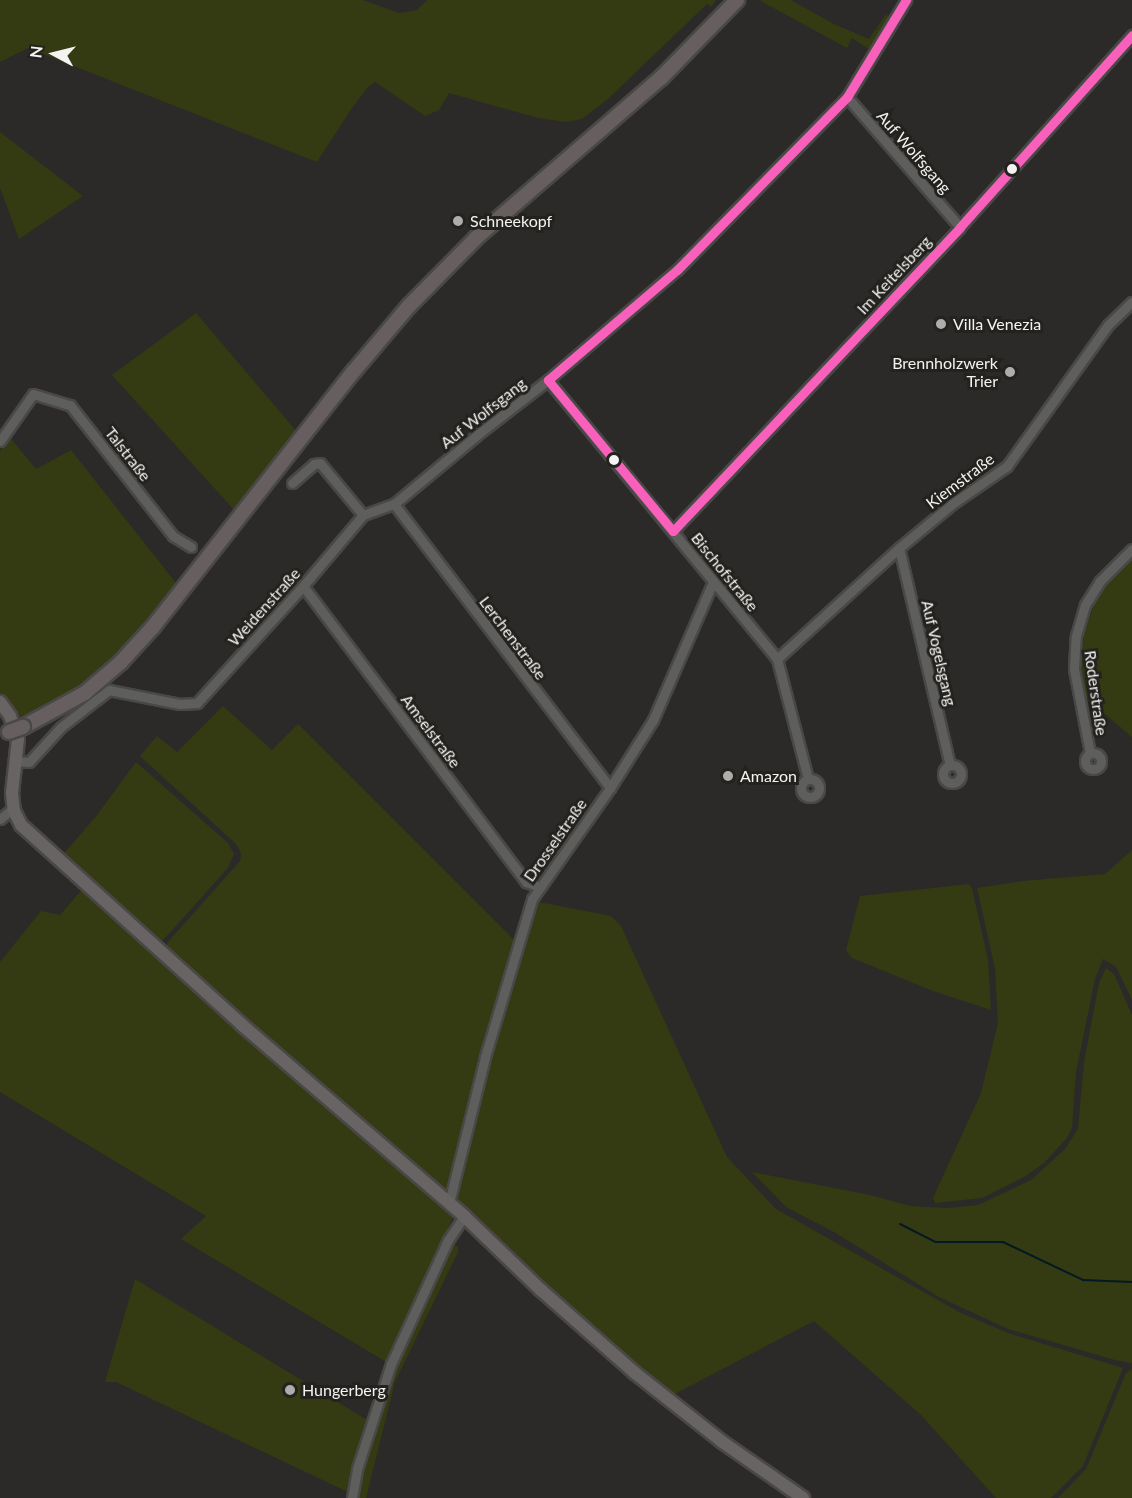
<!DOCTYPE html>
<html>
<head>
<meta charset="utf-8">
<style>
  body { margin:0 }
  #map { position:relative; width:1132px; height:1498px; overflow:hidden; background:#2b2a29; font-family:Lato,sans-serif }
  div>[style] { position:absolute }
  .green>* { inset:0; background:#343a11 }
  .stream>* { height:2px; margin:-1px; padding:0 1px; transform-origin:1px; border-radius:1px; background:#041923 }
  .roads { filter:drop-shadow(2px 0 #494847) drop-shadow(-2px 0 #494847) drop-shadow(0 2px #494847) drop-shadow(0 -2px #494847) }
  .minor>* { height:9px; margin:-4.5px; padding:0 4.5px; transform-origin:4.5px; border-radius:4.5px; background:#5e5e5d }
  .minor>.ring { margin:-4.5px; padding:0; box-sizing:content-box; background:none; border:9px solid #5e5e5d; border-radius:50% }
  .major>* { height:12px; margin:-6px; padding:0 6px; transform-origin:6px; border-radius:6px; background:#696464 }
  .highway>* { height:14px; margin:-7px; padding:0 7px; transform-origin:7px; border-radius:7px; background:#665e5f }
  .bridges { filter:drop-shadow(2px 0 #494847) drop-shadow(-2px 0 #494847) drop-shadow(0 2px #494847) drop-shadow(0 -2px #494847) }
  .highway-bridge>* { height:14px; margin:-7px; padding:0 7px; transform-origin:7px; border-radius:7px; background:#665e5f }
  .bus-1>* { height:9px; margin:-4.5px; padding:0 4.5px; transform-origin:4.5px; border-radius:4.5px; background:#f960bb }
  .dots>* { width:16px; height:16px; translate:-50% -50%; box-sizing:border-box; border:3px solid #23221e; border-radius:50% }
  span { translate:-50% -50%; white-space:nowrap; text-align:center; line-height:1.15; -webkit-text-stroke:6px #23221e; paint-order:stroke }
  .street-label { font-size:16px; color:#f4f3f1 }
  .poi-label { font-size:16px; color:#f4f3f1 }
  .left { translate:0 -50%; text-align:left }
  .right { translate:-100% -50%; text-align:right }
  .north { position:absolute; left:24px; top:24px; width:60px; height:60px; -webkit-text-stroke:4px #23221e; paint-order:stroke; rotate:277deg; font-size:16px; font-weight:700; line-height:24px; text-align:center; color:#f4f3f1 }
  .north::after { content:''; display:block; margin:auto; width:21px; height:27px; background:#f4f3f1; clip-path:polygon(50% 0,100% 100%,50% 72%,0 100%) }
</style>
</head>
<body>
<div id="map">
  <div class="green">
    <div style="clip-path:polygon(0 0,363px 0,399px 13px,417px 10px,427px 0,716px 0,711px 7px,707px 4px,609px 98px,582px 119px,566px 122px,538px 118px,449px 93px,439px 110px,425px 116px,375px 82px,367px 88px,352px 108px,317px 162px,28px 48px,0 62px)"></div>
    <div style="clip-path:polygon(759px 0,791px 0,834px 24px,869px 39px,886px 14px,889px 18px,870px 50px,852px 38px,847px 48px)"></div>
    <div style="clip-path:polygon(0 132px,83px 196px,19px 239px,0 188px)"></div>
    <div style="clip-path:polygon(196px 313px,298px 433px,235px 511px,112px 375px)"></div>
    <div style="clip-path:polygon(8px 435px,36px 469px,71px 450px,176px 583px,130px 645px,87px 684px,45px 709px,17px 718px,0 696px,0 451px)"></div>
    <div style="clip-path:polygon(1132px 559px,1132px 737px,1086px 698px,1081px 664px,1084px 635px,1095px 601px,1114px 574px)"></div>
    <div style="clip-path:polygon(223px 706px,272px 750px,298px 724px,517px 943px,447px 1193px,444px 1194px,390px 1150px,167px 950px,167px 943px,240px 861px,241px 853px,236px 844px,140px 756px,157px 736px,177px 752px)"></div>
    <div style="clip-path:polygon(136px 762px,228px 843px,234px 854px,228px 868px,164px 939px,160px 941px,157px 941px,62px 856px,97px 815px)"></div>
    <div style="clip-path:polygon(1132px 850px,1132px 1000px,1116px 967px,1103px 959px,1095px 979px,1076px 1072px,1072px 1128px,1067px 1138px,1044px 1163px,1024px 1177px,982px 1198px,935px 1203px,933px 1198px,981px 1093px,998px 1023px,995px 969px,977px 888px,1023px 881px,1105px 874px)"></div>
    <div style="clip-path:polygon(969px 884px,972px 888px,988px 960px,991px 1010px,933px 991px,852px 958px,846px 950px,860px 896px)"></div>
    <div style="clip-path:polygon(85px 886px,454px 1215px,388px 1363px,181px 1239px,206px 1216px,0 1092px,0 962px,41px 911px,60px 915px)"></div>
    <div style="clip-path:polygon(539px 902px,611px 916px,621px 926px,727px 1157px,776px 1209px,961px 1313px,1008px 1333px,1123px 1368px,1083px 1466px,1051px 1498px,996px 1498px,921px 1415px,814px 1321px,671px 1396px,614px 1351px,454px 1201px,483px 1074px,532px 913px)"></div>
    <div style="clip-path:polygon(1106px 968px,1114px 974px,1132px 1015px,1132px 1363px,1115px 1360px,1008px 1329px,939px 1297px,834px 1232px,786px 1207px,752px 1172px,870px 1195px,910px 1206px,948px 1208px,978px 1205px,1031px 1180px,1065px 1149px,1078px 1129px,1084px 1062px,1099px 983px)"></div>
    <div style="clip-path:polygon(454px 1244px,458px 1247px,458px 1252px,395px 1382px,366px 1498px,356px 1498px,385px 1387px,438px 1278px,447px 1250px)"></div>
    <div style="clip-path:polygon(135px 1279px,369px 1421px,350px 1493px,116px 1382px,105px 1382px)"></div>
    <div style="clip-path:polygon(1132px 1369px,1132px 1498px,1058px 1498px,1086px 1469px,1126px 1373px)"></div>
  </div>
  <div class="stream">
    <div style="left:900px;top:1224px;width:39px;rotate:27deg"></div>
    <div style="left:935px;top:1242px;width:68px"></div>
    <div style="left:1003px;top:1242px;width:89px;rotate:25.4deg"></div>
    <div style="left:1083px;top:1280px;width:49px;rotate:2.3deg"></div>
  </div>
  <div class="roads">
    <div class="minor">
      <div style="left:847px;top:97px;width:172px;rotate:49deg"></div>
      <div style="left:548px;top:380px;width:361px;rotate:50.6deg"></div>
      <div style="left:777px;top:659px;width:124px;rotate:75.5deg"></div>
      <div style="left:0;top:441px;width:57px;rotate:-54.9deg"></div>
      <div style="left:33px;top:394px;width:39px;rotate:17deg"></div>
      <div style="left:70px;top:405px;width:167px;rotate:51.8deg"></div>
      <div style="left:173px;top:536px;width:21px;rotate:31deg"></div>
      <div style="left:394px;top:504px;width:357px;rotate:52.7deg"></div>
      <div style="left:363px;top:515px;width:33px;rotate:-20deg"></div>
      <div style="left:394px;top:504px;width:108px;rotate:-39.7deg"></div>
      <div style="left:477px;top:435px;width:90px;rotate:-37.8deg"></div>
      <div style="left:548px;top:380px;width:170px;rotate:-40.5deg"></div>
      <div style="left:677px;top:270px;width:243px;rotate:-45.5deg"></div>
      <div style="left:847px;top:97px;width:114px;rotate:-58.7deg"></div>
      <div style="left:673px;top:531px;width:418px;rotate:-46.6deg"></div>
      <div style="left:960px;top:227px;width:258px;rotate:-48.1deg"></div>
      <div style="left:899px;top:548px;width:223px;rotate:76.8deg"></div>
      <div style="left:303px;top:586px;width:371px;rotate:53deg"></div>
      <div style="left:526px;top:882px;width:15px;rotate:20deg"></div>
      <div style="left:777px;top:659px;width:165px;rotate:-42.3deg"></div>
      <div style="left:899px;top:548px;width:69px;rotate:-39.7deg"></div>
      <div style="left:952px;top:504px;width:67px;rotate:-34.6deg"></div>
      <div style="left:1007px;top:466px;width:173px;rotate:-54.4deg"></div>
      <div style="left:1108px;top:325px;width:33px;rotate:-44deg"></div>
      <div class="ring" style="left:1085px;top:753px;width:7px;height:7px"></div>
      <div style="left:1090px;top:753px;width:86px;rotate:-100.8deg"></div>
      <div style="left:1074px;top:669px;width:33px;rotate:-87deg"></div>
      <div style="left:1076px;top:636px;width:32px;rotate:-74deg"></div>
      <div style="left:1085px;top:605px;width:28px;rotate:-58deg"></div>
      <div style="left:1100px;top:581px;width:45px;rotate:-45deg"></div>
      <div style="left:15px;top:761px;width:14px;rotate:4deg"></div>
      <div style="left:29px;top:762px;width:47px;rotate:-47.6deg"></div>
      <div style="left:61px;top:727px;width:61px;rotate:-37.6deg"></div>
      <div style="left:109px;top:690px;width:72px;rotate:11.2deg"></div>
      <div style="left:180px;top:704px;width:17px;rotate:-3deg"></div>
      <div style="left:197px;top:703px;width:158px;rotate:-47.8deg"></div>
      <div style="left:303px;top:586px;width:93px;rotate:-49.8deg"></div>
      <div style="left:363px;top:515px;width:67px;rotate:-129.6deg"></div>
      <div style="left:320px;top:463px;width:6px;rotate:171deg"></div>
      <div style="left:314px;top:464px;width:29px;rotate:139deg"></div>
      <div class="ring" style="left:943px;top:765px;width:9px;height:9px"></div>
      <div class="ring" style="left:801px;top:779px;width:9px;height:9px"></div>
      <div style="left:0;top:819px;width:17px;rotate:-40deg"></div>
      <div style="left:449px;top:1203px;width:150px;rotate:-76.1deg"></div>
      <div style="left:485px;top:1057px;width:165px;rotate:-73.4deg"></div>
      <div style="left:532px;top:899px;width:136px;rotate:-54.9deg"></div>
      <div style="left:610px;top:788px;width:80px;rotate:-57.7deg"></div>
      <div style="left:653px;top:720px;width:150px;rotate:-66.5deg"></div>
      <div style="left:352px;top:1498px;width:29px;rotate:-80deg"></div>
      <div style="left:357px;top:1469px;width:110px;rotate:-72.1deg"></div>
      <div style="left:391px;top:1364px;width:136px;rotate:-65.3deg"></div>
      <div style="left:448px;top:1240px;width:29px;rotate:-56deg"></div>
    </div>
    <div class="major">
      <div style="left:0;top:702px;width:17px;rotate:54deg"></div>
      <div style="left:10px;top:716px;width:24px;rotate:71deg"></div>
      <div style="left:18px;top:739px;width:54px;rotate:96.3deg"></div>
      <div style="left:12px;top:793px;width:18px;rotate:84deg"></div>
      <div style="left:14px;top:811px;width:16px;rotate:63deg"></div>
      <div style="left:21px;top:825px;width:297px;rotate:42.1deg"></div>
      <div style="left:241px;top:1024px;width:294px;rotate:40.7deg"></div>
      <div style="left:464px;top:1216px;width:107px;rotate:43.9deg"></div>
      <div style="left:541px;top:1290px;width:125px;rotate:41.4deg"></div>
      <div style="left:635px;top:1373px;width:110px;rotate:38.3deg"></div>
      <div style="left:721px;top:1441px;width:100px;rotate:34.8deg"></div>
    </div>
    <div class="highway">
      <div style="left:23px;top:727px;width:71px;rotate:-28.7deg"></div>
      <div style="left:85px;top:693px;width:48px;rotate:-40.7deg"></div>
      <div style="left:121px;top:662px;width:47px;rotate:-47.6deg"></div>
      <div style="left:153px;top:627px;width:325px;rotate:-51.9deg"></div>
      <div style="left:354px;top:371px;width:85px;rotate:-49.8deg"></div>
      <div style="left:409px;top:306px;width:95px;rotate:-45.4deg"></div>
      <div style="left:476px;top:238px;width:245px;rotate:-40.9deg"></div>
      <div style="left:661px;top:78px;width:109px;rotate:-45.7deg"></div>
    </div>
  </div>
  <div class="bridges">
    <div class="highway-bridge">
      <div style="left:9px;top:732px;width:15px;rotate:-20deg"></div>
    </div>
  </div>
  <div class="bus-1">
    <div style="left:548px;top:380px;width:170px;rotate:-40.5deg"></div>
    <div style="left:677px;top:270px;width:243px;rotate:-45.5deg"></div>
    <div style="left:847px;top:97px;width:114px;rotate:-58.7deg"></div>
    <div style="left:548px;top:380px;width:196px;rotate:50.4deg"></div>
    <div style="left:673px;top:531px;width:418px;rotate:-46.6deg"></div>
    <div style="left:960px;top:227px;width:258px;rotate:-48.1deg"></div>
  </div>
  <div class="dots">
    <div style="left:1012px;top:169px;background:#f4f3f1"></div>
    <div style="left:458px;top:221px;background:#aeadab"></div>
    <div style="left:941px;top:324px;background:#aeadab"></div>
    <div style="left:1010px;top:372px;background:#aeadab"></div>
    <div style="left:614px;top:460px;background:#f4f3f1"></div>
    <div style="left:728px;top:776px;background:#aeadab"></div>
    <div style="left:290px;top:1390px;background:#aeadab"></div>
  </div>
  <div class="street-label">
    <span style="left:914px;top:152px;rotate:49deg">Auf Wolfsgang</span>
    <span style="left:894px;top:275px;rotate:-47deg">Im Keitelsberg</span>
    <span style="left:483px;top:413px;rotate:-38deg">Auf Wolfsgang</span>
    <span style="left:128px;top:454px;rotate:52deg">Talstraße</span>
    <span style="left:960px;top:481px;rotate:-37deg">Kiemstraße</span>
    <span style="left:725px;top:572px;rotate:51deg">Bischofstraße</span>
    <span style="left:264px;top:607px;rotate:-48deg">Weidenstraße</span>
    <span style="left:513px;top:638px;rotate:53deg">Lerchenstraße</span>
    <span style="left:939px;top:653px;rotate:77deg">Auf Vogelsgang</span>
    <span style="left:1096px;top:693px;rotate:82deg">Roderstraße</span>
    <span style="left:431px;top:731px;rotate:53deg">Amselstraße</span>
    <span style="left:555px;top:840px;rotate:-55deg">Drosselstraße</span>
  </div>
  <div class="poi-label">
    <span class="left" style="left:470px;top:221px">Schneekopf</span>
    <span class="left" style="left:953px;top:324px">Villa Venezia</span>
    <span class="right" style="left:998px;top:372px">Brennholzwerk<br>Trier</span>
    <span class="left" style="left:740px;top:776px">Amazon</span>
    <span class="left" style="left:302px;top:1390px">Hungerberg</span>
  </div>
  <div class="north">N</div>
</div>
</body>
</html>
